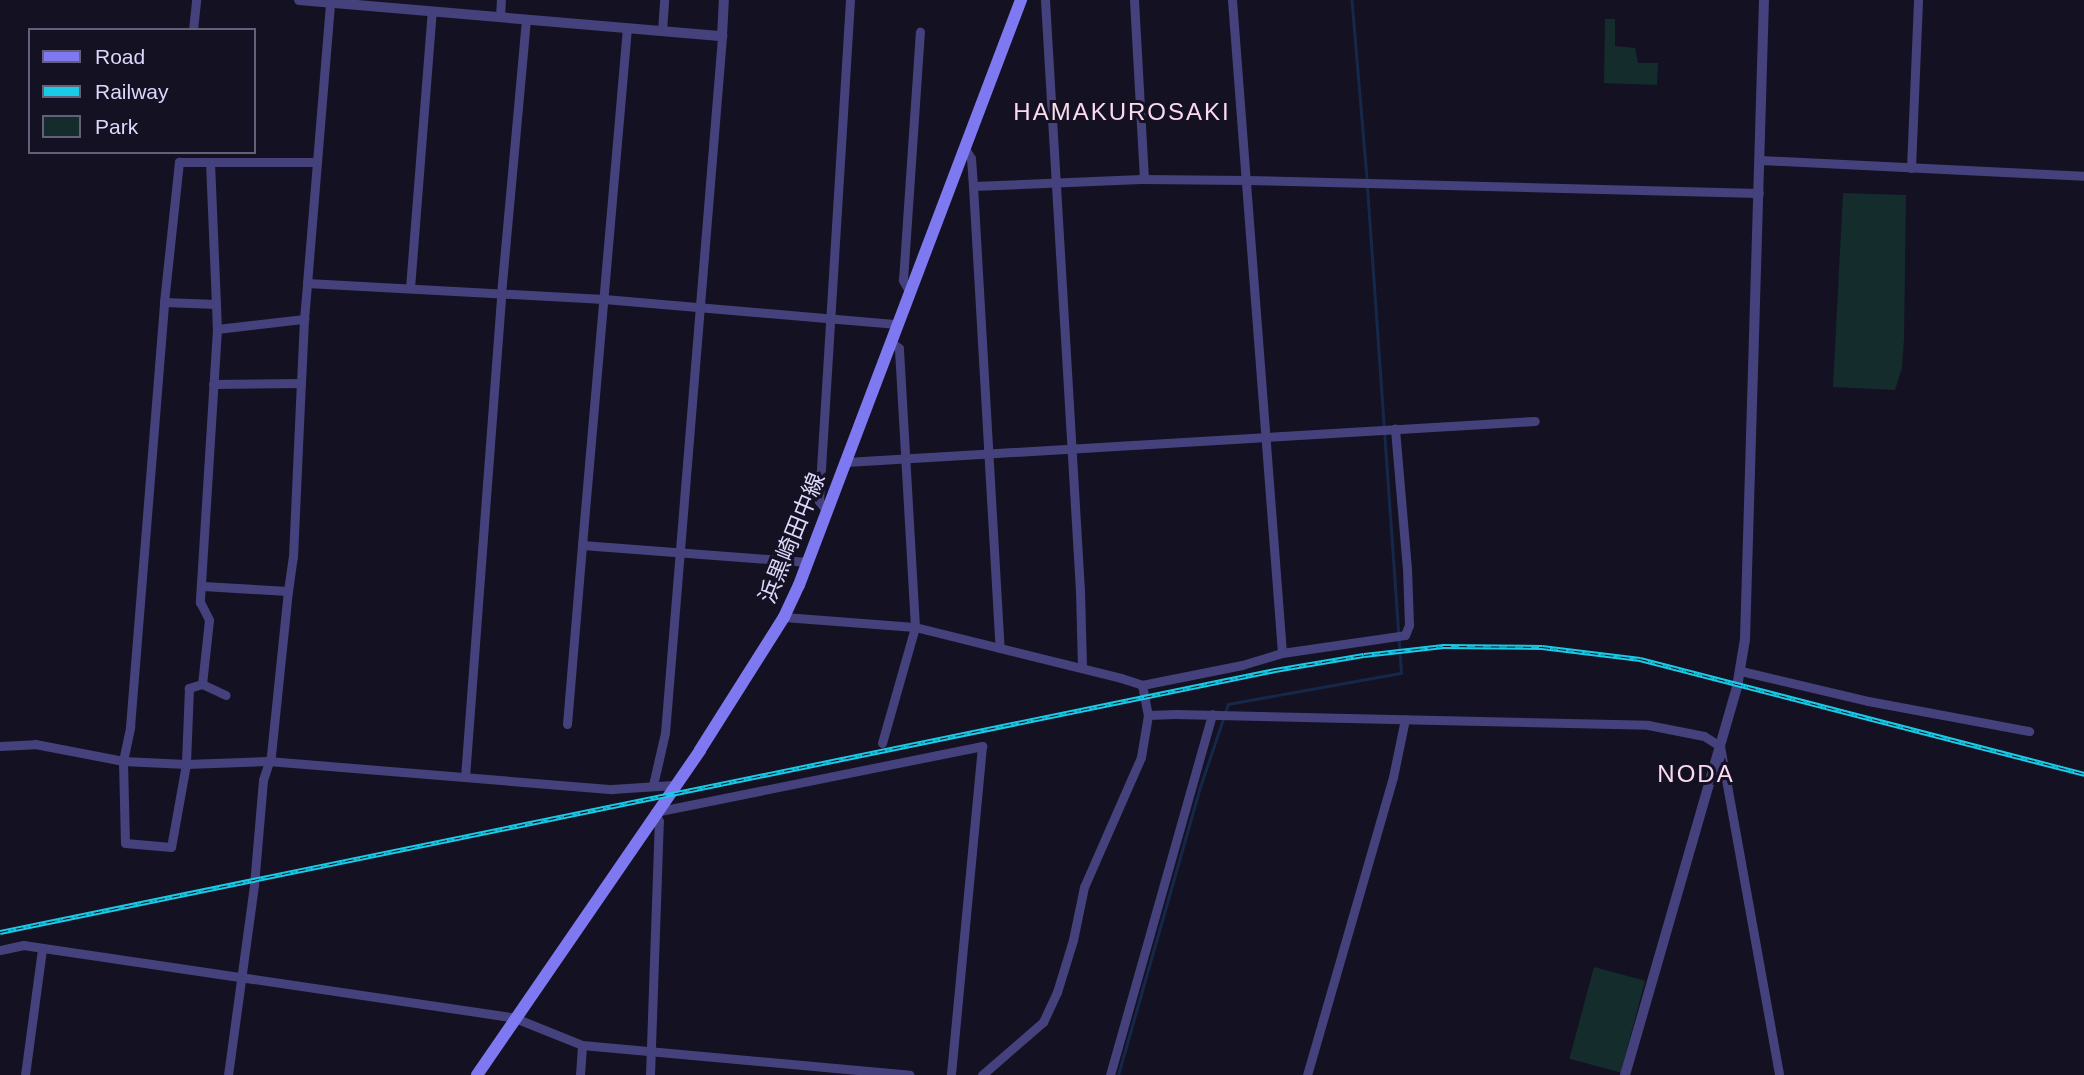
<!DOCTYPE html>
<html>
<head>
<meta charset="utf-8">
<style>
  body { margin:0 }
  #map { position:relative; width:2084px; height:1075px; overflow:hidden; background:#141123; font-family:Arial,"Noto Sans JP",sans-serif }
  div>[style] { position:absolute }
  .green>* { inset:0; background:#142c2c; transform-origin:0 0 }
  .stream>* { height:2.5px; margin:-1.25px; padding:0 1.25px; transform-origin:1.25px; border-radius:1.25px; background:#152849 }
  .minor>* { height:9px; margin:-4.5px; padding:0 4.5px; transform-origin:4.5px; border-radius:4.5px; background:#45417d }
  .tertiary>* { height:10px; margin:-5px; padding:0 5px; transform-origin:5px; border-radius:5px; background:#45417d }
  .secondary>* { height:12px; margin:-6px; padding:0 6px; transform-origin:6px; border-radius:6px; background:#7e78f1 }
  .rail>* { height:5px; margin-top:-2.5px; transform-origin:0; background:repeating-linear-gradient(90deg,#141123 0 8px,#18cbe6 0 16px); box-sizing:border-box; border-block:2px solid #18cbe6 }
  span { translate:-50% -50%; white-space:nowrap; text-align:center; line-height:1.15; -webkit-text-stroke:6px #141123; paint-order:stroke }
  .street-label { font-size:23px; color:#dcd7fb }
  .neighbourhood-label { font-size:24px; color:#fbd9ee; letter-spacing:2px }
  .legend { position:absolute; left:28px; top:28px; width:228px; height:126px; box-sizing:border-box; background:#141123; border:2px solid #646079; margin:0; padding:9px 12px; list-style:none; font-size:21px; color:#dcd7fb }
  .legend li { display:flex; align-items:center; gap:14px; height:35px }
  .legend b { width:35px; border:2px solid #646079 }
</style>
</head>
<body>
<div id="map">
  <div class="green">
    <div style="clip-path:polygon(1605px 19px,1615px 19px,1615px 46px,1635px 48px,1638px 63px,1658px 63px,1657px 85px,1604px 83px)"></div>
    <div style="clip-path:polygon(1843px 193px,1906px 195px,1904px 339px,1902px 368px,1895px 390px,1833px 387px)"></div>
    <div style="left:1594px;top:967px;width:53px;height:95px;rotate:15deg"></div>
  </div>
  <div class="stream">
    <div style="left:1352px;top:0;width:181px;rotate:85.2deg"></div>
    <div style="left:1225px;top:713px;width:9px;rotate:-72deg"></div>
    <div style="left:1228px;top:704px;width:176px;rotate:-10.2deg"></div>
    <div style="left:1401px;top:673px;width:487px;rotate:-94deg"></div>
    <div style="left:1118px;top:1075px;width:296px;rotate:-74.1deg"></div>
    <div style="left:1199px;top:790px;width:75px;rotate:-71.3deg"></div>
  </div>
  <div class="minor">
    <div style="left:1045px;top:0;width:592px;rotate:86.61deg"></div>
    <div style="left:1080px;top:591px;width:77px;rotate:88.5deg"></div>
    <div style="left:1134px;top:0;width:179px;rotate:86.8deg"></div>
    <div style="left:1232px;top:0;width:655px;rotate:85.62deg"></div>
    <div style="left:500px;top:17px;width:17px;rotate:-87deg"></div>
    <div style="left:193px;top:30px;width:30px;rotate:-84deg"></div>
    <div style="left:662px;top:31px;width:31px;rotate:-86deg"></div>
    <div style="left:964px;top:147px;width:13px;rotate:58deg"></div>
    <div style="left:971px;top:158px;width:28px;rotate:86deg"></div>
    <div style="left:973px;top:186px;width:168px;rotate:-2.4deg"></div>
    <div style="left:1141px;top:179px;width:106px;rotate:0.5deg"></div>
    <div style="left:1247px;top:180px;width:512px;rotate:1.45deg"></div>
    <div style="left:1760px;top:160px;width:324px;rotate:2.8deg"></div>
    <div style="left:210px;top:162px;width:107px"></div>
    <div style="left:317px;top:162px;width:121px;rotate:94.7deg"></div>
    <div style="left:317px;top:162px;width:160px;rotate:-85.3deg"></div>
    <div style="left:1911px;top:168px;width:168px;rotate:-87.6deg"></div>
    <div style="left:973px;top:186px;width:463px;rotate:86.7deg"></div>
    <div style="left:410px;top:288px;width:278px;rotate:-85.5deg"></div>
    <div style="left:909px;top:291px;width:13px;rotate:-119deg"></div>
    <div style="left:903px;top:280px;width:249px;rotate:-86.1deg"></div>
    <div style="left:164px;top:302px;width:52px;rotate:2.2deg"></div>
    <div style="left:216px;top:304px;width:25px;rotate:88deg"></div>
    <div style="left:217px;top:329px;width:274px;rotate:93.6deg"></div>
    <div style="left:200px;top:602px;width:20px;rotate:63deg"></div>
    <div style="left:209px;top:620px;width:64px;rotate:96.2deg"></div>
    <div style="left:202px;top:684px;width:14px;rotate:163deg"></div>
    <div style="left:189px;top:688px;width:76px;rotate:92.3deg"></div>
    <div style="left:186px;top:764px;width:84px;rotate:100.2deg"></div>
    <div style="left:171px;top:847px;width:46px;rotate:-175deg"></div>
    <div style="left:125px;top:843px;width:82px;rotate:-91.4deg"></div>
    <div style="left:123px;top:761px;width:35px;rotate:-78deg"></div>
    <div style="left:130px;top:727px;width:426px;rotate:-85.4deg"></div>
    <div style="left:164px;top:302px;width:141px;rotate:-83.9deg"></div>
    <div style="left:179px;top:162px;width:31px"></div>
    <div style="left:210px;top:162px;width:142px;rotate:87.6deg"></div>
    <div style="left:217px;top:329px;width:88px;rotate:-6.6deg"></div>
    <div style="left:304px;top:319px;width:36px;rotate:-85deg"></div>
    <div style="left:307px;top:283px;width:297px;rotate:3.1deg"></div>
    <div style="left:604px;top:299px;width:294px;rotate:4.9deg"></div>
    <div style="left:213px;top:384px;width:88px;rotate:-0.7deg"></div>
    <div style="left:301px;top:383px;width:64px;rotate:-87.3deg"></div>
    <div style="left:846px;top:462px;width:690px;rotate:-3.41deg"></div>
    <div style="left:827px;top:511px;width:13px;rotate:-129deg"></div>
    <div style="left:819px;top:501px;width:502px;rotate:-86.46deg"></div>
    <div style="left:582px;top:545px;width:519px;rotate:-85.03deg"></div>
    <div style="left:203px;top:586px;width:85px;rotate:3.4deg"></div>
    <div style="left:288px;top:591px;width:34px;rotate:-82deg"></div>
    <div style="left:293px;top:557px;width:174px;rotate:-87.4deg"></div>
    <div style="left:784px;top:617px;width:131px;rotate:4.4deg"></div>
    <div style="left:915px;top:627px;width:212px;rotate:13.9deg"></div>
    <div style="left:1121px;top:678px;width:22px;rotate:18deg"></div>
    <div style="left:1142px;top:685px;width:31px;rotate:79deg"></div>
    <div style="left:1741px;top:671px;width:130px;rotate:13.3deg"></div>
    <div style="left:1868px;top:701px;width:164px;rotate:10.6deg"></div>
    <div style="left:202px;top:684px;width:26px;rotate:25deg"></div>
    <div style="left:1142px;top:685px;width:102px;rotate:-11.3deg"></div>
    <div style="left:1242px;top:665px;width:42px;rotate:-16.7deg"></div>
    <div style="left:1282px;top:653px;width:124px;rotate:-8.3deg"></div>
    <div style="left:1405px;top:635px;width:11px;rotate:-68deg"></div>
    <div style="left:1409px;top:625px;width:56px;rotate:-92deg"></div>
    <div style="left:1407px;top:569px;width:141px;rotate:-94.9deg"></div>
    <div style="left:567px;top:724px;width:180px;rotate:-85.2deg"></div>
    <div style="left:582px;top:545px;width:227px;rotate:4.3deg"></div>
    <div style="left:882px;top:743px;width:121px;rotate:-74.1deg"></div>
    <div style="left:915px;top:627px;width:279px;rotate:-93.3deg"></div>
    <div style="left:899px;top:348px;width:11px;rotate:-146deg"></div>
    <div style="left:0;top:746px;width:35px;rotate:-3deg"></div>
    <div style="left:35px;top:744px;width:90px;rotate:10.9deg"></div>
    <div style="left:123px;top:761px;width:63px;rotate:2.7deg"></div>
    <div style="left:186px;top:764px;width:82px;rotate:-2.1deg"></div>
    <div style="left:268px;top:761px;width:345px;rotate:4.7deg"></div>
    <div style="left:612px;top:789px;width:61px;rotate:-3.8deg"></div>
    <div style="left:465px;top:777px;width:484px;rotate:-85.7deg"></div>
    <div style="left:501px;top:294px;width:275px;rotate:-84.8deg"></div>
    <div style="left:653px;top:785px;width:53px;rotate:-77deg"></div>
    <div style="left:665px;top:733px;width:699px;rotate:-85.32deg"></div>
    <div style="left:0;top:950px;width:24px;rotate:-12deg"></div>
    <div style="left:23px;top:945px;width:497px;rotate:8.4deg"></div>
    <div style="left:515px;top:1018px;width:72px;rotate:21.9deg"></div>
    <div style="left:582px;top:1045px;width:329px;rotate:5.2deg"></div>
    <div style="left:25px;top:1075px;width:127px;rotate:-82.3deg"></div>
    <div style="left:228px;top:1075px;width:192px;rotate:-82.2deg"></div>
    <div style="left:254px;top:885px;width:105px;rotate:-85.1deg"></div>
    <div style="left:263px;top:780px;width:26px;rotate:-72deg"></div>
    <div style="left:271px;top:755px;width:165px;rotate:-84.1deg"></div>
    <div style="left:580px;top:1075px;width:30px;rotate:-86deg"></div>
    <div style="left:650px;top:1075px;width:254px;rotate:-88deg"></div>
    <div style="left:659px;top:821px;width:10px;rotate:-114deg"></div>
    <div style="left:655px;top:812px;width:334px;rotate:-11.4deg"></div>
    <div style="left:982px;top:746px;width:330px;rotate:95.4deg"></div>
    <div style="left:982px;top:1075px;width:81px;rotate:-41deg"></div>
    <div style="left:1043px;top:1022px;width:33px;rotate:-65deg"></div>
    <div style="left:1057px;top:992px;width:54px;rotate:-72.9deg"></div>
    <div style="left:1073px;top:940px;width:54px;rotate:-78.3deg"></div>
    <div style="left:1084px;top:887px;width:142px;rotate:-66.3deg"></div>
    <div style="left:1141px;top:757px;width:43px;rotate:-80.5deg"></div>
    <div style="left:1148px;top:715px;width:27px;rotate:-2deg"></div>
    <div style="left:1175px;top:714px;width:473px;rotate:1.3deg"></div>
    <div style="left:1648px;top:725px;width:57px;rotate:11.1deg"></div>
    <div style="left:1704px;top:736px;width:19px;rotate:32deg"></div>
    <div style="left:1720px;top:746px;width:334px;rotate:79.8deg"></div>
    <div style="left:1110px;top:1075px;width:375px;rotate:-74.2deg"></div>
    <div style="left:1307px;top:1075px;width:310px;rotate:-73.9deg"></div>
    <div style="left:1393px;top:777px;width:59px;rotate:-78.3deg"></div>
  </div>
  <div class="tertiary">
    <div style="left:299px;top:0;width:425px;rotate:4.9deg"></div>
    <div style="left:722px;top:36px;width:36px;rotate:-87deg"></div>
    <div style="left:1625px;top:1075px;width:404px;rotate:-73.9deg"></div>
    <div style="left:1737px;top:687px;width:49px;rotate:-80.5deg"></div>
    <div style="left:1745px;top:639px;width:639px;rotate:-88.3deg"></div>
  </div>
  <div class="secondary">
    <div style="left:477px;top:1075px;width:394px;rotate:-55.5deg"></div>
    <div style="left:700px;top:750px;width:157px;rotate:-57.7deg"></div>
    <div style="left:784px;top:617px;width:35px;rotate:-65deg"></div>
    <div style="left:799px;top:585px;width:626px;rotate:-69.22deg"></div>
  </div>
  <div class="rail">
    <div style="left:0;top:932px;width:1302px;rotate:-11.61deg"></div>
    <div style="left:1275px;top:670px;width:90px;rotate:-9.6deg"></div>
    <div style="left:1364px;top:655px;width:80px;rotate:-6.5deg"></div>
    <div style="left:1443px;top:646px;width:99px;rotate:0.6deg"></div>
    <div style="left:1542px;top:647px;width:99px;rotate:7deg"></div>
    <div style="left:1640px;top:659px;width:459px;rotate:14.5deg"></div>
  </div>
  <div class="street-label">
    <span style="left:792px;top:538px;rotate:-68deg">浜黒崎田中線</span>
  </div>
  <div class="neighbourhood-label">
    <span style="left:1122px;top:112px">HAMAKUROSAKI</span>
    <span style="left:1696px;top:774px">NODA</span>
  </div>
  <ul class="legend">
  <li><b style="height:9px;background:#7e78f1"></b>Road</li>
  <li><b style="height:9px;background:#18cbe6"></b>Railway</li>
  <li><b style="height:19px;background:#142c2c"></b>Park</li>
  </ul>
</div>
</body>
</html>
